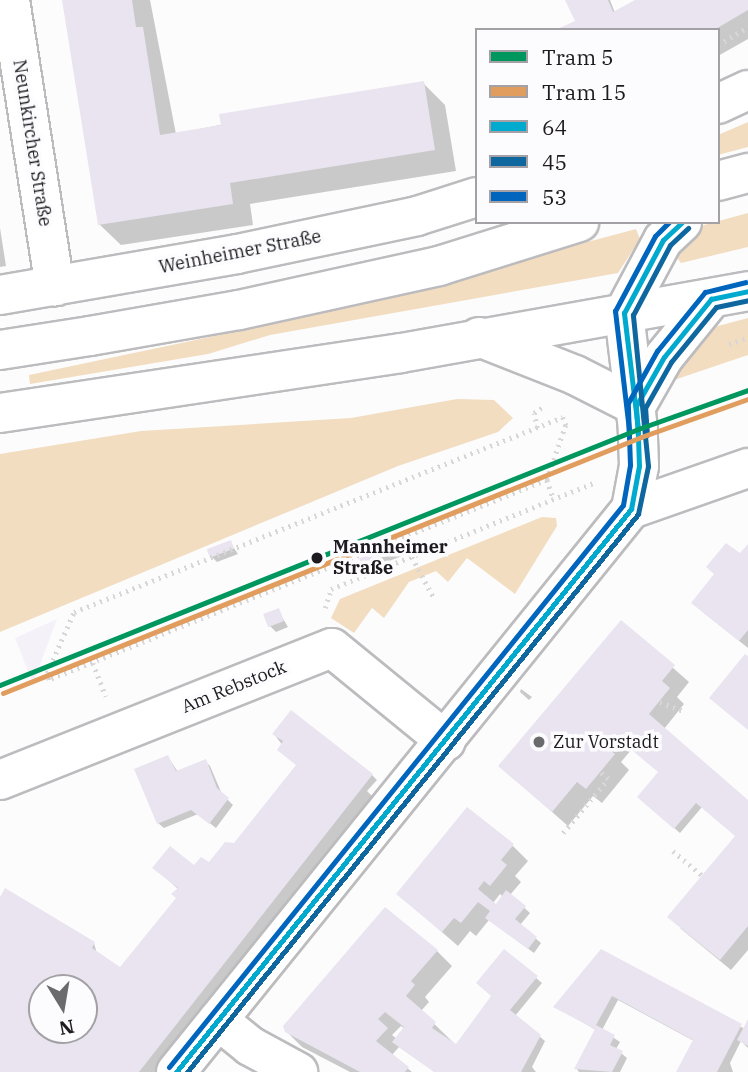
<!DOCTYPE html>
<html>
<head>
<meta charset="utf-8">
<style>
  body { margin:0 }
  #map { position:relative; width:748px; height:1072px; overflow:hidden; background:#fcfcfd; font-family:"IBM Plex Serif",serif }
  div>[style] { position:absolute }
  .built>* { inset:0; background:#f5f1f9 }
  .green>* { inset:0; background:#f2ddc0 }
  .shadow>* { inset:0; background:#0003 }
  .building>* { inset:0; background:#e9e4ef; transform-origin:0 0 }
  .path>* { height:4.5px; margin-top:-2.25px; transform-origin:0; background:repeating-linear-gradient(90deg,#d7d7d8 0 2px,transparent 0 7px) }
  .roads { filter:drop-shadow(2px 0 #bcbbbe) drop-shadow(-2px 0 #bcbbbe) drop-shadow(0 2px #bcbbbe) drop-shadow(0 -2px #bcbbbe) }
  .minor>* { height:38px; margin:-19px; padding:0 19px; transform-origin:19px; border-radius:19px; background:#fff }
  .major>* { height:38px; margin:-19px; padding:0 19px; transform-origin:19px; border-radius:19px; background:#fff }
  .highway>* { height:38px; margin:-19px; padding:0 19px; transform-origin:19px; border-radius:19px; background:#fff }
  .bus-1>* { height:5px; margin:-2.5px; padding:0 2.5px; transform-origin:2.5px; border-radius:2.5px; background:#00a9ce }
  .bus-2>* { height:5px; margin:-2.5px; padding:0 2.5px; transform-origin:2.5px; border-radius:2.5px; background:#0e679f }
  .bus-3>* { height:5px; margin:-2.5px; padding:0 2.5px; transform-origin:2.5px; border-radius:2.5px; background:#0065bd }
  .tram-1>* { height:5px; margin:-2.5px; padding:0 2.5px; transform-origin:2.5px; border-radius:2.5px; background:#00975f }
  .tram-2>* { height:5px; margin:-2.5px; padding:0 2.5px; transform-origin:2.5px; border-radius:2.5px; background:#e19d5d }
  .dots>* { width:19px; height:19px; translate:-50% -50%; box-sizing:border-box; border:4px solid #fcfbfe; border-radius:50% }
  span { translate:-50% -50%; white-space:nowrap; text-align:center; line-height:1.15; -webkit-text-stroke:7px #fcfbfe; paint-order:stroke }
  .street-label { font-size:18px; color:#1d1b20 }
  .stop-label { font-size:18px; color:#1d1b20; font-weight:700 }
  .left { translate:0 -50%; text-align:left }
  .poi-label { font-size:18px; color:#1d1b20 }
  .legend { position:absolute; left:475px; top:28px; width:245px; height:196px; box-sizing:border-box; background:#fcfbfe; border:2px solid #a3a1a5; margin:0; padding:9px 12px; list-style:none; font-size:21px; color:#1d1b20 }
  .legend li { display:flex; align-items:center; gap:14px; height:35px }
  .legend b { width:35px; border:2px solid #a3a1a5 }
  .north { position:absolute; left:28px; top:974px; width:70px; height:70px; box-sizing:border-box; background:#fcfbfe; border:2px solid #a3a1a5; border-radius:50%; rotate:169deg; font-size:19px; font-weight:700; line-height:28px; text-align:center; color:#1d1b20 }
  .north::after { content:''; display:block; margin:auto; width:24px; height:32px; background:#6b6a6d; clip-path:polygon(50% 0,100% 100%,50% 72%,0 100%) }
</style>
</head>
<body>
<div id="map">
  <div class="built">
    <div style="clip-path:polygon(57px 619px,33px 684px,15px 638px)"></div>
  </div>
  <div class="green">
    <div style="clip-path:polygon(748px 122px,748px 147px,718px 155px,718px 135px)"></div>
    <div style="clip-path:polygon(748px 213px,748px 247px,681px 263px,674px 254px,704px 225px)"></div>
    <div style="clip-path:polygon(636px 229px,640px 239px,618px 273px,270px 335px,208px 354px,30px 384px,29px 375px,314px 315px)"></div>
    <div style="clip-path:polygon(748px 318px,748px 355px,671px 381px,688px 345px,718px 326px)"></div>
    <div style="clip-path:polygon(457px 399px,494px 400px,513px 418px,498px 432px,398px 466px,0 632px,0 454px,141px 431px,351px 418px)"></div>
    <div style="clip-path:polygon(542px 517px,556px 518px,557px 526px,515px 594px,467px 558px,448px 582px,436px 571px,409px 582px,384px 618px,372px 608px,354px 633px,331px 618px,340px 599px)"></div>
  </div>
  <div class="shadow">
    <div style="clip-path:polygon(64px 0,150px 0,176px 134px,423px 83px,445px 105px,456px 171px,250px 204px,253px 225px,121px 245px,99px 224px)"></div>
    <div style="clip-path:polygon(567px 0,610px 0,615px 13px,638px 0,748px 0,748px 39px,718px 56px,718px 30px,559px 30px,578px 22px)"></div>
    <div style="clip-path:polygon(0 228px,6px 266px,0 267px)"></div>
    <div style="clip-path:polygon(405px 541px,412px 552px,369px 569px,364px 564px)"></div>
    <div style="clip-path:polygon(230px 542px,238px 554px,217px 562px,212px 557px)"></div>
    <div style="clip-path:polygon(748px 547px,748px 648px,704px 613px)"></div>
    <div style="clip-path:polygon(278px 610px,288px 627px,276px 632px,270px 626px)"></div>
    <div style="clip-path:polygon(621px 622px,689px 682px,677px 697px,684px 704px,664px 729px,748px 801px,748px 950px,731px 970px,680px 928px,737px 836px,702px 807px,680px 833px,644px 802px,660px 772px,632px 749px,621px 762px,629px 770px,602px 803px,593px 796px,568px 826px,500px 766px)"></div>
    <div style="clip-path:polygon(521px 689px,532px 697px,529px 700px,520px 692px)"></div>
    <div style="clip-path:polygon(evenodd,274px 734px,372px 775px,377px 780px,367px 791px,380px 804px,166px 1072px,0 1072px,0 900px,94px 943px,97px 954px,121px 970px,178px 899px,178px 889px,155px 868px,209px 865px,235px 845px,298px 766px,274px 734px,42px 988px,84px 988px,84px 1030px,42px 1030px,42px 988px)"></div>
    <div style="clip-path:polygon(168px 757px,178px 772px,205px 761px,210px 766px,222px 794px,233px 805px,216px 828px,198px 814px,164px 828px,158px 823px)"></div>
    <div style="clip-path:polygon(evenodd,513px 846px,528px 861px,515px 876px,521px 882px,510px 895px,530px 913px,520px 925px,541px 943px,534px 953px,489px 920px,476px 936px,470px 931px,458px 946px,398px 894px,513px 846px,500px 894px,503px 897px,496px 906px,493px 903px,500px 894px)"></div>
    <div style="clip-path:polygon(evenodd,437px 951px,452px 966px,425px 997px,429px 1002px,421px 1011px,462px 1051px,536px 978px,542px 983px,515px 1016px,545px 1041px,532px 1067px,536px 1072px,435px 1072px,399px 1047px,392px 1055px,412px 1072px,350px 1072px,302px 1047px,286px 1031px,437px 951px,401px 1026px,405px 1029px,397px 1039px,392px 1035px,401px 1026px)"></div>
    <div style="clip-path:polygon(601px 952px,745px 1029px,748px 1023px,748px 1048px,741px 1041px,730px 1063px,733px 1072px,678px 1072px,694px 1041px,618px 1000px,602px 1030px,620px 1042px,616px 1049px,627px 1058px,620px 1072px,579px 1072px,576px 1068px,596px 1030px,556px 1007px)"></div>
  </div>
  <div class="building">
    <div style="clip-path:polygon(62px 0,132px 0,136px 27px,143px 27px,160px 135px,221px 125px,219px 114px,424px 81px,435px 150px,230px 183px,233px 204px,98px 225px)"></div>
    <div style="clip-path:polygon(565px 0,608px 0,613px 12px,635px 0,748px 0,748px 10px,714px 30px,555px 30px,575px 21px)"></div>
    <div style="left:405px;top:539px;width:8px;height:50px;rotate:67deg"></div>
    <div style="left:231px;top:540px;width:9px;height:26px;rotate:69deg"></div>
    <div style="clip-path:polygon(726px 543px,740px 553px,748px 544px,748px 630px,739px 641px,691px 603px,714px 574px,706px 567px)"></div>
    <div style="left:279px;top:608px;width:14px;height:17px;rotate:69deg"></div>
    <div style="clip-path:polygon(621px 620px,675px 665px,662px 681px,670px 688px,649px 714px,748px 800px,748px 926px,720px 960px,667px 917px,735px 836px,696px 803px,674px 829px,637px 797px,658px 772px,615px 736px,606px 747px,615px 754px,586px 789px,577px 782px,552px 812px,498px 766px)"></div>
    <div style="clip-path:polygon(745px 654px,748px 656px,748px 730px,709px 698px)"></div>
    <div style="clip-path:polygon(evenodd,291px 710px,373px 774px,139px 1072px,0 1072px,0 897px,5px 888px,95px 942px,92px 948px,120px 967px,176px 898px,171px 894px,178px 888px,152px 868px,170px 846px,194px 865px,201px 857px,209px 862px,225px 842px,234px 843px,296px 765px,277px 750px,283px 741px,272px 734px,291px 710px,42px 988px,84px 988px,84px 1030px,42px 1030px,42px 988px)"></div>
    <div style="clip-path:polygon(168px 755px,176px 771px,206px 759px,217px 788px,229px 798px,209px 824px,191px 810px,157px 824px,134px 769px)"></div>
    <div style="clip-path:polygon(467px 807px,514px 844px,501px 860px,507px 865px,490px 886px,484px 881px,478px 889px,496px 904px,506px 890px,526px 906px,515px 919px,537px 937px,528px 949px,485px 918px,490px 911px,478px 902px,461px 923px,454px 918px,442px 932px,396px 894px)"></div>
    <div style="clip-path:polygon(385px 907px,438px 950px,411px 981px,415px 985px,406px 996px,436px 1022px,432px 1028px,456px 1044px,491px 996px,476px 983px,504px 949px,538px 976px,510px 1010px,541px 1035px,521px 1072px,434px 1072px,392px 1042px,404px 1027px,385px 1012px,378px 1019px,388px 1028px,376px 1041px,409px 1067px,405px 1072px,360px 1072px,285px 1032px,283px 1026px)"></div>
    <div style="clip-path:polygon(601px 949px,742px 1024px,717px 1072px,676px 1072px,693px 1040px,612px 996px,596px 1025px,615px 1035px,610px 1045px,623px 1051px,612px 1072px,574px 1069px,595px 1029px,553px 1007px)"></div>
    <div style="clip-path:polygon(748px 1019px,748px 1046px,737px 1040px)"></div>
  </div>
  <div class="path">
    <div style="left:718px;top:45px;width:35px;rotate:-31deg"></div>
    <div style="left:729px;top:344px;width:20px;rotate:-18deg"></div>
    <div style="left:537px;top:428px;width:15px;rotate:-101deg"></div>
    <div style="left:534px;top:413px;width:12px;rotate:-35deg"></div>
    <div style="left:547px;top:480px;width:537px;rotate:158.12deg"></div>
    <div style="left:49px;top:680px;width:7px;rotate:-106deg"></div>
    <div style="left:47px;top:673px;width:67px;rotate:-66.1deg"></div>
    <div style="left:74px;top:612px;width:526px;rotate:-21.74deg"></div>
    <div style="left:563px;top:417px;width:9px;rotate:69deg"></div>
    <div style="left:566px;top:425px;width:58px;rotate:109.1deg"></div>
    <div style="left:547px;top:480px;width:21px;rotate:71deg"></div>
    <div style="left:412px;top:557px;width:47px;rotate:61.8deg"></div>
    <div style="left:325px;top:608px;width:20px;rotate:-72deg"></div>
    <div style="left:331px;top:589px;width:283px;rotate:-22deg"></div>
    <div style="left:93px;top:663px;width:36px;rotate:69deg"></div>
    <div style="left:660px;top:702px;width:25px;rotate:21deg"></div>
    <div style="left:563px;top:833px;width:70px;rotate:-50.2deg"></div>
    <div style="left:608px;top:779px;width:11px;rotate:-139deg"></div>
    <div style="left:673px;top:851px;width:38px;rotate:40deg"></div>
  </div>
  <div class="roads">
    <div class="minor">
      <div style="left:10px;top:0;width:290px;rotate:81.1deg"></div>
      <div style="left:718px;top:104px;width:33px;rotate:-25deg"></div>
      <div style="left:0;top:295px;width:241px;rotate:-9.8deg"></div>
      <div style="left:237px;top:254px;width:184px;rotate:-11.9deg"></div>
      <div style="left:417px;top:216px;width:63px;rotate:-17.6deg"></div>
      <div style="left:479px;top:337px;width:103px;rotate:21.6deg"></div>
      <div style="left:575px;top:375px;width:68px;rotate:26.9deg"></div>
      <div style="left:636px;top:406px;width:56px;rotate:-60.3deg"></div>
      <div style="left:664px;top:357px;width:75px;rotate:-51deg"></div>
      <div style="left:631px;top:509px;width:124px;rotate:-19.3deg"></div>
      <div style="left:0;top:780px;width:357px;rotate:-21.7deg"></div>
      <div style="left:332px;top:648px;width:147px;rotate:39.2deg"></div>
      <div style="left:218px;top:1020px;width:41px;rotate:39.1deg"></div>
      <div style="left:250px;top:1046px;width:55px;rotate:28.4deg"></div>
      <div style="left:176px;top:1072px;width:724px;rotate:-51.06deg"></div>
      <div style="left:631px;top:509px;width:44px;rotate:-79.5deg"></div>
      <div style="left:639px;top:466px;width:37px;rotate:-92deg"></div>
      <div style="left:638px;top:429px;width:117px;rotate:-96.9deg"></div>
      <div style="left:624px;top:313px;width:83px;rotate:-61.9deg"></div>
      <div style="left:663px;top:240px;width:26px;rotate:-43deg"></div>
    </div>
    <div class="major">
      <div style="left:718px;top:181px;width:31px;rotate:-15deg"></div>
      <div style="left:90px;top:336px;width:151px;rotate:-9.9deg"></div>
      <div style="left:239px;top:310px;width:205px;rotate:-12.4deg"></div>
      <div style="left:439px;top:266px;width:147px;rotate:-17.4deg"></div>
      <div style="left:0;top:413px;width:405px;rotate:-8.5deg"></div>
      <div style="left:401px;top:353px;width:352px;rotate:-10.1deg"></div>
    </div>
    <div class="highway">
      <div style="left:0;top:350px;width:91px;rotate:-8.8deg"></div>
    </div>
  </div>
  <div class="bus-1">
    <div style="left:638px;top:436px;width:30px;rotate:-94deg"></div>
    <div style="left:636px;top:406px;width:56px;rotate:-60.3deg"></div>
    <div style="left:664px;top:357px;width:75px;rotate:-51deg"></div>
    <div style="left:711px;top:299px;width:38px;rotate:-12deg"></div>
    <div style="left:176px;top:1072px;width:724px;rotate:-51.06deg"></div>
    <div style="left:631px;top:509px;width:44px;rotate:-79.5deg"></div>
    <div style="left:639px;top:466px;width:37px;rotate:-92deg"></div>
    <div style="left:638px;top:429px;width:117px;rotate:-96.9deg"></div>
    <div style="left:624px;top:313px;width:83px;rotate:-61.9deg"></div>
    <div style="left:663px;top:240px;width:26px;rotate:-43deg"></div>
  </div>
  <div class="bus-2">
    <div style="left:647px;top:435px;width:27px;rotate:-94deg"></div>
    <div style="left:645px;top:408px;width:53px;rotate:-60.5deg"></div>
    <div style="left:671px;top:362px;width:71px;rotate:-50.7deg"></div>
    <div style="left:716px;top:307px;width:33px;rotate:-12deg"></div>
    <div style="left:187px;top:1072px;width:717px;rotate:-51.05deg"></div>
    <div style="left:638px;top:514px;width:49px;rotate:-78.2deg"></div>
    <div style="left:648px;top:466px;width:152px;rotate:-95.7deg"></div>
    <div style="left:633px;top:315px;width:79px;rotate:-62.1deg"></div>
    <div style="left:670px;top:245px;width:25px;rotate:-43deg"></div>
  </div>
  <div class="bus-3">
    <div style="left:629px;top:437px;width:34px;rotate:-92deg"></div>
    <div style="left:628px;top:403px;width:60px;rotate:-60.9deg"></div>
    <div style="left:657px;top:351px;width:76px;rotate:-50.9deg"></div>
    <div style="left:705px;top:292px;width:42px;rotate:-13.7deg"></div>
    <div style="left:169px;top:1067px;width:722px;rotate:-51.07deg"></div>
    <div style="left:623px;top:505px;width:41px;rotate:-80.1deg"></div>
    <div style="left:630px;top:465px;width:35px;rotate:-92deg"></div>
    <div style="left:629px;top:430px;width:120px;rotate:-96.7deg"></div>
    <div style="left:615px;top:311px;width:85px;rotate:-61.9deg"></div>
    <div style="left:655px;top:236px;width:20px;rotate:-45deg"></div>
  </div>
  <div class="tram-1">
    <div style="left:0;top:685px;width:687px;rotate:-21.86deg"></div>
    <div style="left:638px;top:429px;width:117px;rotate:-19.5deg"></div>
  </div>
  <div class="tram-2">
    <div style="left:3px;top:693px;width:687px;rotate:-21.86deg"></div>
    <div style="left:641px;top:437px;width:114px;rotate:-19.6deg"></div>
  </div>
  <div class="dots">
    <div style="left:317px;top:558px;background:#1d1b20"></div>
    <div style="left:539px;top:742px;background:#6b6a6d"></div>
  </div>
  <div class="street-label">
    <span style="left:32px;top:143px;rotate:81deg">Neunkircher Straße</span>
    <span style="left:240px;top:252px;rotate:-11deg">Weinheimer Straße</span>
    <span style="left:234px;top:687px;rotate:-22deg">Am Rebstock</span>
  </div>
  <div class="stop-label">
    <span class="left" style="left:333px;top:558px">Mannheimer<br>Straße</span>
  </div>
  <div class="poi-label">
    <span class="left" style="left:553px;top:742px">Zur Vorstadt</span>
  </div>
  <ul class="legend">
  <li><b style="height:9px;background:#00975f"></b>Tram 5</li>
  <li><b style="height:9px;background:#e19d5d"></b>Tram 15</li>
  <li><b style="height:9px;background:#00a9ce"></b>64</li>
  <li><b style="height:9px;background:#0e679f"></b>45</li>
  <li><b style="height:9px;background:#0065bd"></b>53</li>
  </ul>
  <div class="north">N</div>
</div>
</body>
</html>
